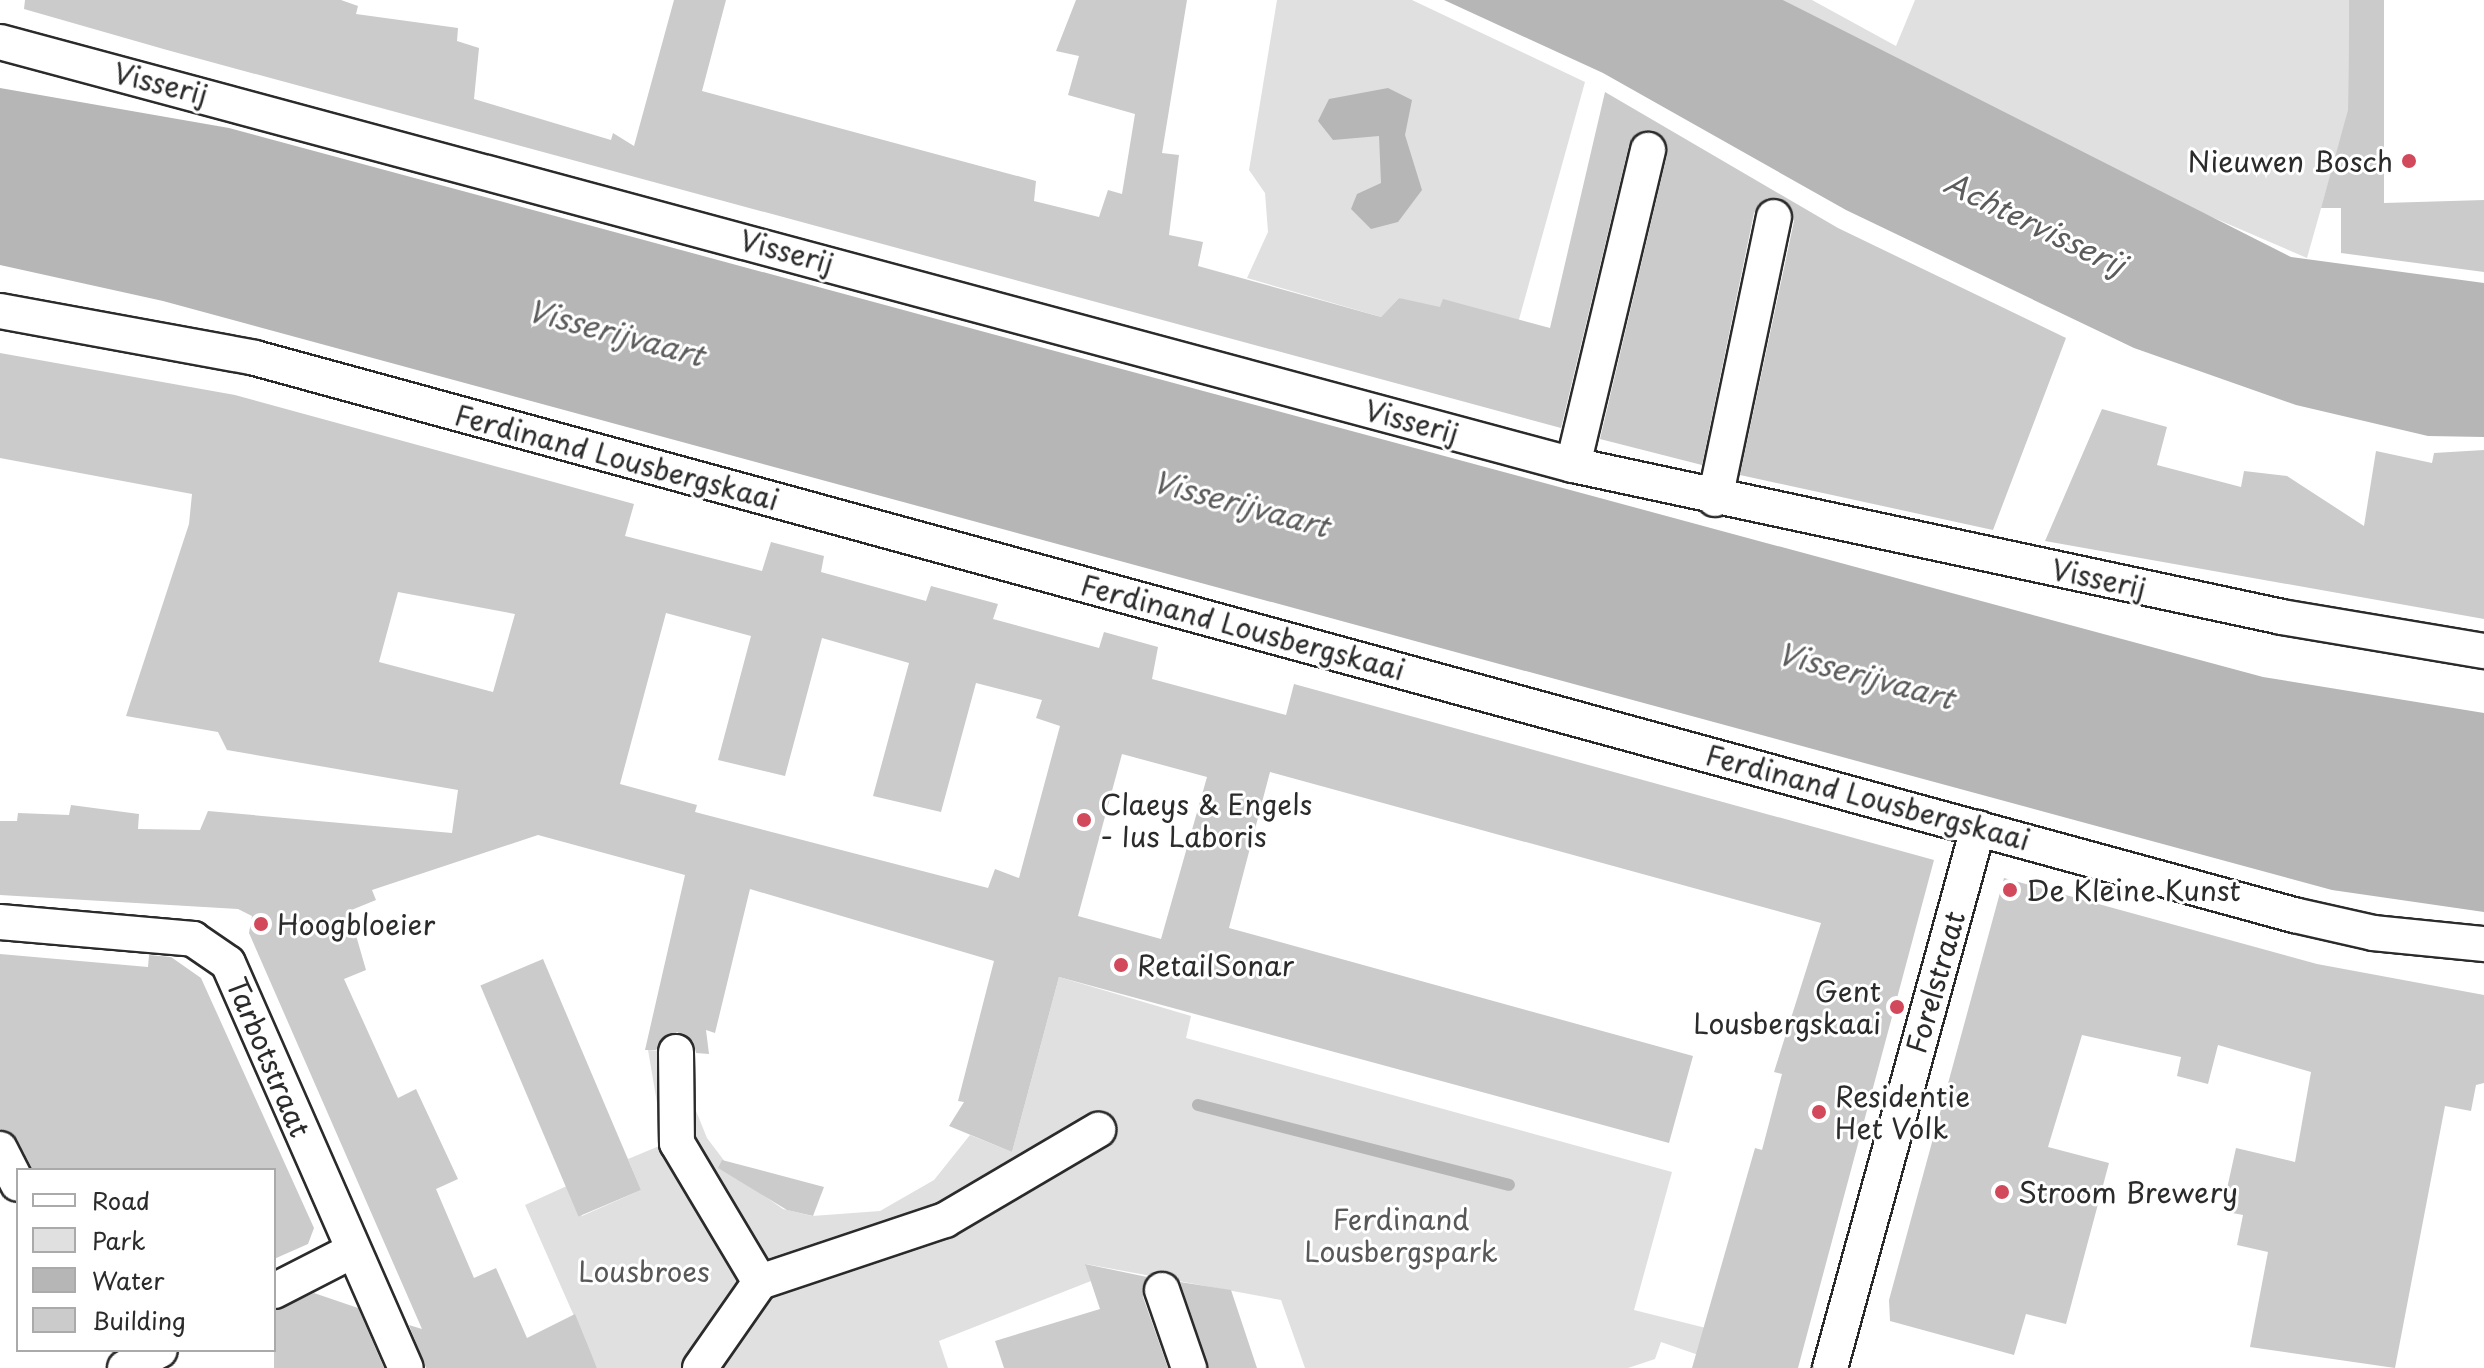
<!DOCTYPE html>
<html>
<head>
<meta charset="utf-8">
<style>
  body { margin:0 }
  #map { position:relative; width:2484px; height:1368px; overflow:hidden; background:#fff; font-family:"Playpen Sans",sans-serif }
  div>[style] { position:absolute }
  .green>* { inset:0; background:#e0e0e0 }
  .water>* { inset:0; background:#b6b6b6 }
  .stream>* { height:12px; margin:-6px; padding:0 6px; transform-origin:6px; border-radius:6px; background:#b6b6b6 }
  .building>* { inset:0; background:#cbcbcb; transform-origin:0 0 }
  .roads { filter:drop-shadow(2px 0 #2b2b2b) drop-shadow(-2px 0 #2b2b2b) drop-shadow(0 2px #2b2b2b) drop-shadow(0 -2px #2b2b2b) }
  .street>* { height:34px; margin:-17px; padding:0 17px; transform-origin:17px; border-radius:17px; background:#fff }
  .dots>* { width:22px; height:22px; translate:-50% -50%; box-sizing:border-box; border:4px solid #fff; border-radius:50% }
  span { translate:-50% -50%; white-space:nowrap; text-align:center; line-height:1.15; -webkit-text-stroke:6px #fff; paint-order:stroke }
  .street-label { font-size:28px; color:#2b2b2b }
  .poi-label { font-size:28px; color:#2b2b2b }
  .right { translate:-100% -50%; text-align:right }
  .left { translate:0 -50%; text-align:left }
  .park-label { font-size:28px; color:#585858 }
  .water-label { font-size:30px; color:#5c5c5c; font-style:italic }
  .legend { position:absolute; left:16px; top:1168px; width:260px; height:184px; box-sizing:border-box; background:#fff; border:2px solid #aaa; margin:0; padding:10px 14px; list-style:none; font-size:24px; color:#2b2b2b }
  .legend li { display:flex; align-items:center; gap:16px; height:40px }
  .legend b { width:40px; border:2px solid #aaa }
</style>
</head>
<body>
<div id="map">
  <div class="green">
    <div style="clip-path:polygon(1277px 0,1412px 0,1585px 82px,1518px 323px,1437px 315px,1399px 298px,1381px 317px,1247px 278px,1268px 232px,1265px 193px,1249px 170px)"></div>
    <div style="clip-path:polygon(1783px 0,1812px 0,1896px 46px,1915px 0,2349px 0,2348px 113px,2307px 258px,2142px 187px)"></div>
    <div style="clip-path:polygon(1059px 977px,1191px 1016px,1186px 1038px,1672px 1172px,1634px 1310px,1714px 1330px,1707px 1358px,1661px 1342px,1655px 1359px,1628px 1368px,1305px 1368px,1281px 1300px,1086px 1264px,1091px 1281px,939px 1341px,948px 1368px,597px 1368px,525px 1205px,569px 1185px,582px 1216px,641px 1190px,628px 1159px,664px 1144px,648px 1050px,689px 1053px,690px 1096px,707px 1138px,735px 1175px,783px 1209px,812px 1216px,880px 1211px,934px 1180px,970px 1135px,1012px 1152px)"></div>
  </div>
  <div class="water">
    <div style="clip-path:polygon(1444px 0,1783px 0,2291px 257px,2484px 283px,2484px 437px,2428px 436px,2296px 405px,2134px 348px,1846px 210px,1603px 73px)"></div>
    <div style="clip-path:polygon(0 88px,229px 128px,2263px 677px,2484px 713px,2484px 912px,2332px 890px,163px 301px,0 265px)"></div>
    <div style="clip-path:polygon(1388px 88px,1412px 100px,1405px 135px,1422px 190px,1398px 222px,1371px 229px,1351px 209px,1357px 194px,1381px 183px,1379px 136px,1333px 140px,1318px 121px,1329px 99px)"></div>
  </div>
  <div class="stream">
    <div style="left:1198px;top:1105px;width:321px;rotate:14.4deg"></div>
  </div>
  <div class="building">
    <div style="clip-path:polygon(25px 0,341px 0,358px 6px,356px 14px,458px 28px,457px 41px,479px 48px,474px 99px,611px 140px,613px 133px,634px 146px,674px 0,726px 0,702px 91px,1036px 181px,1034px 201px,1099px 217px,1108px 190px,1122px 194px,1135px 114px,1068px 95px,1079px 56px,1056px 51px,1076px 0,1187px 0,1162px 153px,1179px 155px,1169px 235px,1203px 242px,1198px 266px,1381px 317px,1399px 298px,1440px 307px,1443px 299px,1550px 328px,1605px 92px,1838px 228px,2066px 338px,1993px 530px,1740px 475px,1794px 221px,1779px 198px,1767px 198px,1754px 213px,1702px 465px,1600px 439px,1667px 155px,1653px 131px,1642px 131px,1629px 145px,1561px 428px,167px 50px,24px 9px)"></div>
    <div style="clip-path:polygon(2349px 0,2384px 0,2384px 203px,2484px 200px,2484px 272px,2341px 253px,2341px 208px,2321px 208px,2348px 110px)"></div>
    <div style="clip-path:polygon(evenodd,0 353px,235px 395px,634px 504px,625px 536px,762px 571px,771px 542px,824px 556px,821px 572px,926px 601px,931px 586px,998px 604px,993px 619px,1099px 648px,1104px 632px,1158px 647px,1152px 679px,1286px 715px,1294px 684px,1934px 860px,1798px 1368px,1692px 1368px,1755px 1148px,1762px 1150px,1782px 1074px,1774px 1072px,1821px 923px,1270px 772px,1229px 928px,1693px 1056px,1669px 1143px,1059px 977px,1012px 1152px,949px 1126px,964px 1102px,958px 1101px,994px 961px,750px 889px,715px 1033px,706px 1030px,709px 1054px,696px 1053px,693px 1041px,677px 1032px,656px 1050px,645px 1050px,685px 875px,538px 835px,372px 890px,376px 900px,349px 911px,366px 970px,344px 979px,398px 1098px,416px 1089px,458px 1179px,436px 1189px,474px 1278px,496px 1268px,527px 1338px,575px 1314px,597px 1368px,426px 1368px,409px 1325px,422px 1329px,249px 933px,252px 916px,238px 909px,0 895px,0 821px,17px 821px,18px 813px,69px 815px,71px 805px,139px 814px,138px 829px,200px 830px,208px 811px,452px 833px,458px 790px,227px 750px,218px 732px,126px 716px,189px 524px,192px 494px,0 458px,0 353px,398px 592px,515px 614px,493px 692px,379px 662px,398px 592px,0 353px,666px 613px,751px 636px,718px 760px,785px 776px,822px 638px,909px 663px,873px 796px,941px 812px,976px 683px,1042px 700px,1036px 718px,1060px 726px,1019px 878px,995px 869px,988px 888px,695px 812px,697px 805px,620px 784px,666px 613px,0 353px,1122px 754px,1207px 777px,1161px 939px,1078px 916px,1122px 754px)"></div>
    <div style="clip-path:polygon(2102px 409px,2167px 427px,2157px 465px,2241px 487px,2244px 471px,2287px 476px,2364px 526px,2376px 451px,2432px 463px,2434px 453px,2484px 450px,2484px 619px,2045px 541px)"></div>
    <div style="clip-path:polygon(2004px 878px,2317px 964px,2484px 995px,2484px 1083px,2476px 1085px,2471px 1111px,2445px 1106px,2395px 1368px,2250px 1347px,2268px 1252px,2237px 1245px,2243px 1215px,2222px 1211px,2236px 1148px,2295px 1162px,2311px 1072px,2218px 1045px,2208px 1084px,2177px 1076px,2181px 1057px,2082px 1035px,2048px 1147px,2109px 1163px,2066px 1324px,2026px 1314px,2014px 1355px,1890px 1321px,1889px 1300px)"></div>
    <div style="clip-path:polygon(0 954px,148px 967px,149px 955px,171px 957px,201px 978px,314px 1228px,308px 1244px,274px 1259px,274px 1170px,33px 1170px,17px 1139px,0 1129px)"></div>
    <div style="left:543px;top:959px;width:251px;height:68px;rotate:67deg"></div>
    <div style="clip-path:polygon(722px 1160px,824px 1187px,813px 1216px,787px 1210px,718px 1168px)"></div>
    <div style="clip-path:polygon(1085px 1264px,1147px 1277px,1143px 1297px,1168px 1368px,1004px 1368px,995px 1341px,1100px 1309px)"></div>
    <div style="clip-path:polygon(1180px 1282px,1231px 1290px,1257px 1368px,1208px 1368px)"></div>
    <div style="clip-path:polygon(314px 1293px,358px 1308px,384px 1368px,274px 1368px,274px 1311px)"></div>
  </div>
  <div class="roads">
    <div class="street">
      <div style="left:0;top:42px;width:1629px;rotate:15.05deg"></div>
      <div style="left:1573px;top:465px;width:725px;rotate:12.1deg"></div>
      <div style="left:2282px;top:617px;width:205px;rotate:9.6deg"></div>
      <div style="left:0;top:311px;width:259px;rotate:10.4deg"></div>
      <div style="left:255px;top:358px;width:2114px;rotate:15.28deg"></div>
      <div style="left:2294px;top:915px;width:81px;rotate:12.8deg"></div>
      <div style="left:2373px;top:933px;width:112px;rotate:5.7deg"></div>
      <div style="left:1573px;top:465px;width:324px;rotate:-76.6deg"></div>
      <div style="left:1715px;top:499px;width:288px;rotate:-78.2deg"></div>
      <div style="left:0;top:922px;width:194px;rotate:5deg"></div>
      <div style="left:193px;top:939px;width:42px;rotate:34.4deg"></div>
      <div style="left:228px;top:963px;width:442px;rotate:66.3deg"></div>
      <div style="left:676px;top:1052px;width:91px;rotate:89.4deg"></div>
      <div style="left:677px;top:1143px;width:162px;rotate:59.2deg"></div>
      <div style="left:0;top:1149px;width:39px;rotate:63deg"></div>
      <div style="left:1162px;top:1290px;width:83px;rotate:70.9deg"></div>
      <div style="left:274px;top:1291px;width:88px;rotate:-27.1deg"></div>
      <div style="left:125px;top:1368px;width:39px;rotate:-27deg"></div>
      <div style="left:700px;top:1368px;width:105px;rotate:-55.1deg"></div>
      <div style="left:760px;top:1282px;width:195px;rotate:-18.5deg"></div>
      <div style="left:945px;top:1220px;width:178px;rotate:-30.5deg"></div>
      <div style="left:1830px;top:1368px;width:560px;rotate:-74.67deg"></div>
    </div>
  </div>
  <div class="dots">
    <div style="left:2409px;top:161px;background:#d1495b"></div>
    <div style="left:1084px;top:820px;background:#d1495b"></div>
    <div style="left:2010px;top:890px;background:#d1495b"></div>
    <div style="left:261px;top:924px;background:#d1495b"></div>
    <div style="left:1121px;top:965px;background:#d1495b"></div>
    <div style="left:1897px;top:1007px;background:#d1495b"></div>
    <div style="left:1819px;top:1112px;background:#d1495b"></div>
    <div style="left:2002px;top:1192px;background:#d1495b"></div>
  </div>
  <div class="street-label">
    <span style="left:161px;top:83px;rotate:14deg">Visserij</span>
    <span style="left:787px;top:251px;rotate:15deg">Visserij</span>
    <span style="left:1412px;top:421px;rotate:15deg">Visserij</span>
    <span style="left:617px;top:457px;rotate:15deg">Ferdinand Lousbergskaai</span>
    <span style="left:2099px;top:578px;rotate:12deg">Visserij</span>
    <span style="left:1243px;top:627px;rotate:15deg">Ferdinand Lousbergskaai</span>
    <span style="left:1868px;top:797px;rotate:15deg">Ferdinand Lousbergskaai</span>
    <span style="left:1935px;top:982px;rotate:-74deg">Forelstraat</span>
    <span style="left:269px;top:1057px;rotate:67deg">Tarbotstraat</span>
  </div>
  <div class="poi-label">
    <span class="right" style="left:2393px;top:161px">Nieuwen Bosch</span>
    <span class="left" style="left:1100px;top:820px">Claeys &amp; Engels<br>- Ius Laboris</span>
    <span class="left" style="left:2026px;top:890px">De Kleine Kunst</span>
    <span class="left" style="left:277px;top:924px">Hoogbloeier</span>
    <span class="left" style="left:1137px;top:965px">RetailSonar</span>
    <span class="right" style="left:1881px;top:1007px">Gent<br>Lousbergskaai</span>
    <span class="left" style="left:1835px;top:1112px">Residentie<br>Het Volk</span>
    <span class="left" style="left:2018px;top:1192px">Stroom Brewery</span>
  </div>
  <div class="park-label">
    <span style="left:1401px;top:1235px">Ferdinand<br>Lousbergspark</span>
    <span style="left:644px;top:1271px">Lousbroes</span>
  </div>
  <div class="water-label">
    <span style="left:2035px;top:223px;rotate:26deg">Achtervisserij</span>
    <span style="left:616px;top:332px;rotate:15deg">Visserijvaart</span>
    <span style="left:1241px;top:503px;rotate:15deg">Visserijvaart</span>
    <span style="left:1866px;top:675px;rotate:15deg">Visserijvaart</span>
  </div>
  <ul class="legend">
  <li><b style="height:10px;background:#fff"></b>Road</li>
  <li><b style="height:22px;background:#e0e0e0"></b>Park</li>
  <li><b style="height:22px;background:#b6b6b6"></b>Water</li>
  <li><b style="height:22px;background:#cbcbcb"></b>Building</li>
  </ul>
</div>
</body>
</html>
